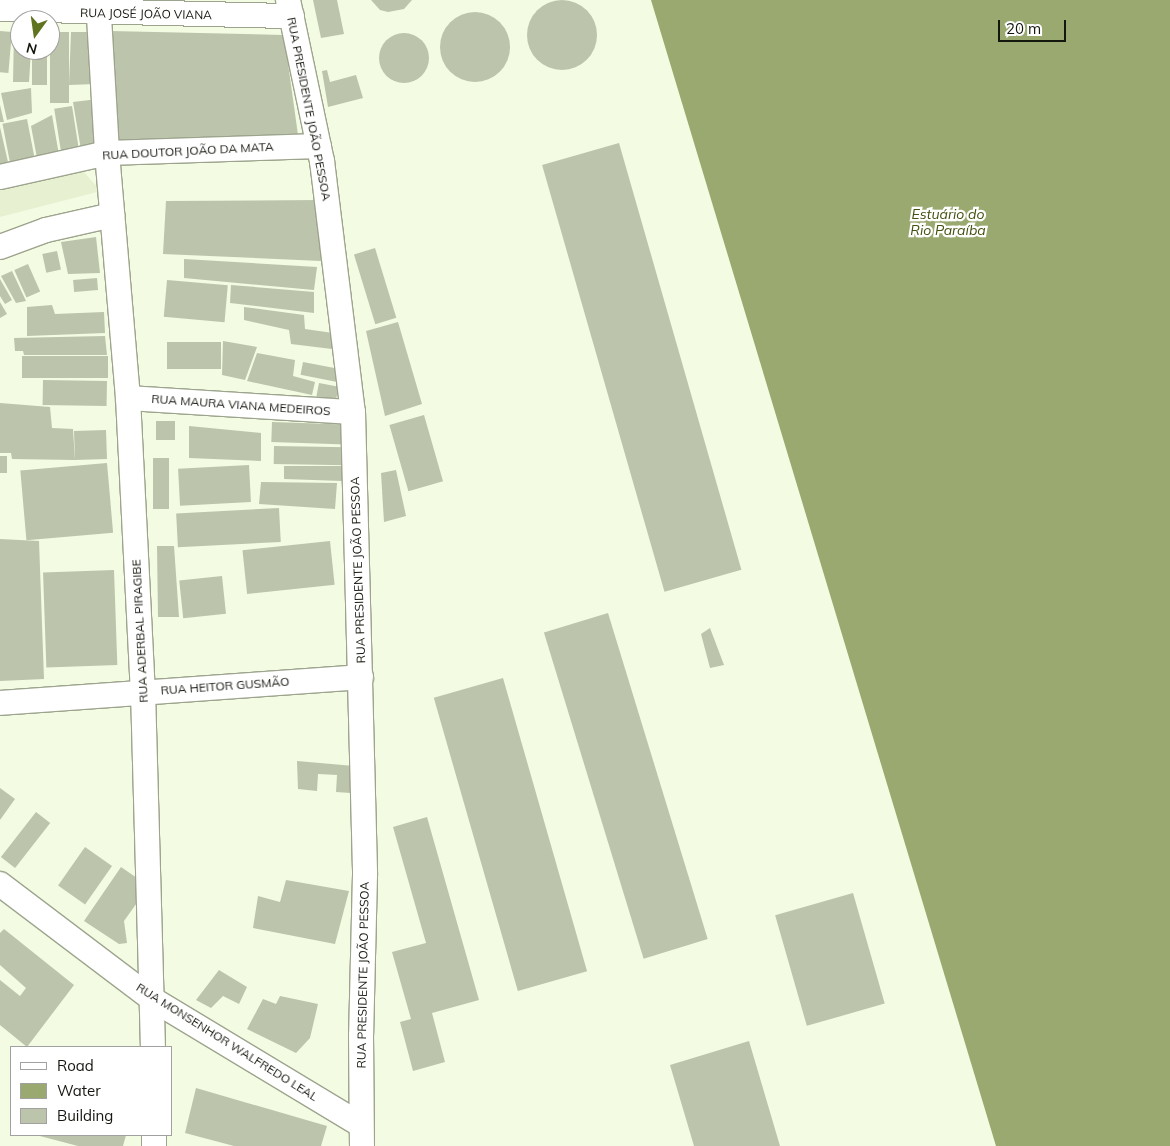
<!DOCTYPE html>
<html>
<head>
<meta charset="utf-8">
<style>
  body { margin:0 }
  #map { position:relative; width:1170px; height:1146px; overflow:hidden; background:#f3fbe2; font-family:Mulish,sans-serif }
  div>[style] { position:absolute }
  .built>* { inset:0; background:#e7f1d1 }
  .water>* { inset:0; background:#99a970 }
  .building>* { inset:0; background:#bcc4ac; transform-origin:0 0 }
  .round { border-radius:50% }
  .roads { filter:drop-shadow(1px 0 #9da48d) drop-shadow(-1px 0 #9da48d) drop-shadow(0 1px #9da48d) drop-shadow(0 -1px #9da48d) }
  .minor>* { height:24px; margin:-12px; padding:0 12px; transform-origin:12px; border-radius:12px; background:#fff }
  span { translate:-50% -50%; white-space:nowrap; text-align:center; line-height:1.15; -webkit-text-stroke:4.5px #fff; paint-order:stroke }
  .street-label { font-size:12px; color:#14170e }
  .water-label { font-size:14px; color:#435110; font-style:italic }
  .legend { position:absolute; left:10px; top:1046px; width:162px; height:90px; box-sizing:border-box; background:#fff; border:1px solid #a1a29f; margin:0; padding:6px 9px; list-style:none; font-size:15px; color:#14170e }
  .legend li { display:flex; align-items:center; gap:10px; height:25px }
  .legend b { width:25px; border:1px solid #a1a29f }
  .north { position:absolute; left:10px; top:10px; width:50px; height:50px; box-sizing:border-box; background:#fff; border:1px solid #a1a29f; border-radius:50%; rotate:194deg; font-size:14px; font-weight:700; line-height:20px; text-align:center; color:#14170e }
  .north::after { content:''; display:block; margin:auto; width:18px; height:22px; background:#607321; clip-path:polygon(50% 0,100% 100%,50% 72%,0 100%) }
  .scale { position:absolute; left:998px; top:20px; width:68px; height:22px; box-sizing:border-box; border:2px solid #14170e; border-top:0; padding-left:6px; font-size:15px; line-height:18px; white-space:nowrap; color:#14170e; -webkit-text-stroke:4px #fff; paint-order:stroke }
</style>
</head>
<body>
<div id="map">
  <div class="built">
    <div style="clip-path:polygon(82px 170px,101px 191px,0 217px,0 189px)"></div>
  </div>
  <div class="water">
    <div style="clip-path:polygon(651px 0,1170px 0,1170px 1146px,996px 1146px)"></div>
  </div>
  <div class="building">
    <div style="clip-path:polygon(313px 0,337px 0,344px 34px,321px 38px)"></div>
    <div style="clip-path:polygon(371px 0,412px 0,404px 9px,388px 12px,380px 10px)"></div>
    <div class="round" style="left:527px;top:0;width:70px;height:70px"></div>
    <div class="round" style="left:440px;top:12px;width:70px;height:70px"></div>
    <div style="left:0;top:31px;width:12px;height:41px;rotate:5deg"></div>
    <div style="clip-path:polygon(110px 31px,284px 35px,298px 135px,116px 143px)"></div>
    <div style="clip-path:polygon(20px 32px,20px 50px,31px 50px,29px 82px,13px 82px,14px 33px)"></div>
    <div style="left:50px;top:32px;width:19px;height:71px"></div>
    <div style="clip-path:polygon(71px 32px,94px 32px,96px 84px,69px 85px)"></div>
    <div class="round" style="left:379px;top:33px;width:50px;height:50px"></div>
    <div style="left:32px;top:50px;width:15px;height:35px"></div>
    <div style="clip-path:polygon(327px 70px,330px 82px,356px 75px,363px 98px,328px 107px,322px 71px)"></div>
    <div style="clip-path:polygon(31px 88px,32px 113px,7px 120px,1px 93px)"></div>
    <div style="clip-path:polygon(98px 99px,102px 148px,81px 150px,73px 102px)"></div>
    <div style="clip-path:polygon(0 105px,4px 122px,0 122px)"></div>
    <div style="left:72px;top:106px;width:46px;height:18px;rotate:81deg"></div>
    <div style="clip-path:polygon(52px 115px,59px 155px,37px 158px,31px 126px)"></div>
    <div style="left:27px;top:119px;width:41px;height:25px;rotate:79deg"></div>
    <div style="clip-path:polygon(0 127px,8px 162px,0 164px)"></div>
    <div style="left:619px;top:143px;width:444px;height:80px;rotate:74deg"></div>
    <div style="clip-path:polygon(322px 200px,321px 261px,163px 254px,166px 201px)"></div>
    <div style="clip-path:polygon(96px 237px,100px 273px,68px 274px,61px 242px)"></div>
    <div style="left:375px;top:248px;width:73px;height:22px;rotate:73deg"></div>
    <div style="left:57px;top:251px;width:19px;height:15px;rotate:78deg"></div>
    <div style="clip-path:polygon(184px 259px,317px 267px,314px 290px,184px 278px)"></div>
    <div style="left:28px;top:264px;width:30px;height:15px;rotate:66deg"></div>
    <div style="clip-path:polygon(12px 271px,26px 301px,16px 303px,1px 276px)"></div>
    <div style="left:97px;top:278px;width:12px;height:24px;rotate:85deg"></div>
    <div style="clip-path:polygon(0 279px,12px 300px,5px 304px,0 296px)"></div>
    <div style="left:167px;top:280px;width:61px;height:37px;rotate:5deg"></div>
    <div style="clip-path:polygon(231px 285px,314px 292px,314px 313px,230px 303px)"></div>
    <div style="clip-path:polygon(0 302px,7px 314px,0 318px)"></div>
    <div style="clip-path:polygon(52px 305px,55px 314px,104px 312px,105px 333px,27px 336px,27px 307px)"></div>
    <div style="clip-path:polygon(244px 307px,304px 315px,305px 329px,333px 333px,332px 349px,291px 344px,289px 330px,244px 320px)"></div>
    <div style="clip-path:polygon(398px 322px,422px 404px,385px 416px,366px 331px)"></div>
    <div style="clip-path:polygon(105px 336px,107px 355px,24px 355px,23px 351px,15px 351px,14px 338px)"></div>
    <div style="clip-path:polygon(223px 341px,257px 347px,245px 380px,222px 375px)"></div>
    <div style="left:167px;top:342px;width:54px;height:27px"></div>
    <div style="clip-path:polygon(257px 353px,295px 360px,293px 376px,315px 382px,312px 395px,247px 381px)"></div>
    <div style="left:108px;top:356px;width:22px;height:86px;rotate:90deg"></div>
    <div style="left:303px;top:362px;width:36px;height:13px;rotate:11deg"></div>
    <div style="left:43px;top:380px;width:64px;height:25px;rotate:1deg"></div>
    <div style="left:319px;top:383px;width:20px;height:16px;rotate:11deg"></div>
    <div style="clip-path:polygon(0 403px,50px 407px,52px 428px,73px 429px,75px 460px,12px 459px,11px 453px,0 453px)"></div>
    <div style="left:424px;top:415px;width:69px;height:36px;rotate:74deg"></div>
    <div style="left:156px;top:421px;width:19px;height:19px"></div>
    <div style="left:272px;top:422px;width:75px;height:20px;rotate:2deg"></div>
    <div style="clip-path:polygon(189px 426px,261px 433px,261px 461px,189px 458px)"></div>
    <div style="left:106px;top:430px;width:29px;height:32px;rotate:88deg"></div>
    <div style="left:274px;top:446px;width:73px;height:18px;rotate:1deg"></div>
    <div style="left:0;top:456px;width:7px;height:17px"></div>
    <div style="left:169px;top:458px;width:51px;height:16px;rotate:90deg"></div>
    <div style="left:107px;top:463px;width:70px;height:87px;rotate:85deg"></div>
    <div style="left:249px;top:465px;width:37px;height:71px;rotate:87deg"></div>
    <div style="clip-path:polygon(284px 466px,343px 466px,342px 481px,284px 479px)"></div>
    <div style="clip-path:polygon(396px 470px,406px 516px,384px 522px,381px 473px)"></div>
    <div style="clip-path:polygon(261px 482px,337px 483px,335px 509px,259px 504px)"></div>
    <div style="left:279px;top:508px;width:34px;height:103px;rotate:87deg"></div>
    <div style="clip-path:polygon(0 539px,39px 541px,44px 679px,0 681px)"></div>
    <div style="left:330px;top:541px;width:44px;height:88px;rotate:84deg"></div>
    <div style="clip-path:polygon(157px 546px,174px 546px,179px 617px,158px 617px)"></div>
    <div style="left:114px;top:570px;width:95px;height:71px;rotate:88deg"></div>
    <div style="left:222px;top:576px;width:38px;height:43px;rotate:84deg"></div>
    <div style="left:608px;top:613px;width:341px;height:67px;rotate:73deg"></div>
    <div style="clip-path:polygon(710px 628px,724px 665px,710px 668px,701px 634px)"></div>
    <div style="left:503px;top:678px;width:305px;height:72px;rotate:74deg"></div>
    <div style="clip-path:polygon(297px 761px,354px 766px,351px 793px,336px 792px,337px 775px,318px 774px,317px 791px,298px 789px)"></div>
    <div style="clip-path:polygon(0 788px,15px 799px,0 820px)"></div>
    <div style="left:36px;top:812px;width:18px;height:57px;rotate:38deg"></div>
    <div style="clip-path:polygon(427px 817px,479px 1000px,432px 1013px,445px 1062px,413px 1071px,400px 1022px,411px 1019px,392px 952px,426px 943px,393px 827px)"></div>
    <div style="left:85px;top:847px;width:33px;height:47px;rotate:35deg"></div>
    <div style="clip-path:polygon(121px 867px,137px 878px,139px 900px,124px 921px,127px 943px,119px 944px,84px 921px)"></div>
    <div style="clip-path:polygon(286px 880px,349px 891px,335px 944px,253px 928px,258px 896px,280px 902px)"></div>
    <div style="left:853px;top:893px;width:115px;height:81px;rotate:74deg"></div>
    <div style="clip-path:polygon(4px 929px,74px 985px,27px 1047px,0 1025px,0 980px,20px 996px,26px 988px,0 965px,0 933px)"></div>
    <div style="clip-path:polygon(219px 970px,247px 987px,239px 1004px,223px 996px,211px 1008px,196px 1000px)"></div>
    <div style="clip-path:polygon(280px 996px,318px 1004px,310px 1038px,296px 1053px,247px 1029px,263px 999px,276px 1004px)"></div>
    <div style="clip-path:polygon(749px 1041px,780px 1146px,694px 1146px,670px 1065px)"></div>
    <div style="clip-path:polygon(196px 1088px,327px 1126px,321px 1146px,234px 1146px,185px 1133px)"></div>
    <div style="clip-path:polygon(36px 1135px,126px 1135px,123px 1146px,78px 1146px)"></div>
  </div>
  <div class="roads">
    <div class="minor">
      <div style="left:98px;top:0;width:153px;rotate:86.6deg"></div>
      <div style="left:107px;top:153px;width:246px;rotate:85.1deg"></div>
      <div style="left:128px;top:398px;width:293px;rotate:87.1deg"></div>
      <div style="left:143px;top:691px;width:356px;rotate:88.4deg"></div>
      <div style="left:288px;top:0;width:165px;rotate:78.1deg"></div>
      <div style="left:322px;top:161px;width:253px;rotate:83deg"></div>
      <div style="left:353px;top:412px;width:463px;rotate:88.5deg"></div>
      <div style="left:365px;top:875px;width:160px;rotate:91.4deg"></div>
      <div style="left:361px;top:1035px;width:111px;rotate:89.5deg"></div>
      <div style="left:0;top:9px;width:292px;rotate:1.4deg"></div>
      <div style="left:0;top:177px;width:110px;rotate:-12.6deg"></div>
      <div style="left:107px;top:153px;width:212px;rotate:-1.9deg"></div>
      <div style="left:0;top:247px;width:49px;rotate:-20.3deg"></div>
      <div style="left:46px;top:230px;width:68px;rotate:-12.8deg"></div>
      <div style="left:128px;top:398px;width:225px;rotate:3.6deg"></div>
      <div style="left:0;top:703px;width:362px;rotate:-4.1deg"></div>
      <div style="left:0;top:884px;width:191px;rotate:37.1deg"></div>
      <div style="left:152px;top:999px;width:244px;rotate:31.1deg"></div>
      <div style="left:154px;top:1135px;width:11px;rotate:90deg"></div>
    </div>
  </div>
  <div class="street-label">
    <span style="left:146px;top:14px;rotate:1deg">RUA JOSÉ JOÃO VIANA</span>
    <span style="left:309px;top:109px;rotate:79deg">RUA PRESIDENTE JOÃO PESSOA</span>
    <span style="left:188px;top:151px;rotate:-3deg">RUA DOUTOR JOÃO DA MATA</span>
    <span style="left:241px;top:405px;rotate:4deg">RUA MAURA VIANA MEDEIROS</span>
    <span style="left:358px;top:570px;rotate:-92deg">RUA PRESIDENTE JOÃO PESSOA</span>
    <span style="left:140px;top:631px;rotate:-93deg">RUA ADERBAL PIRAGIBE</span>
    <span style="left:225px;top:686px;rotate:-4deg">RUA HEITOR GUSMÃO</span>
    <span style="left:363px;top:975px;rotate:-89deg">RUA PRESIDENTE JOÃO PESSOA</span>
    <span style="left:227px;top:1042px;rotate:32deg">RUA MONSENHOR WALFREDO LEAL</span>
  </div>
  <div class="water-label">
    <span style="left:948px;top:222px">Estuário do<br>Rio Paraíba</span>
  </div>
  <ul class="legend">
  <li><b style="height:6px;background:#fff"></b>Road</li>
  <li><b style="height:14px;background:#99a970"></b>Water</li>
  <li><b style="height:14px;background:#bcc4ac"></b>Building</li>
  </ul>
  <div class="north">N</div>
  <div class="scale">20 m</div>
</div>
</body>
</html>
